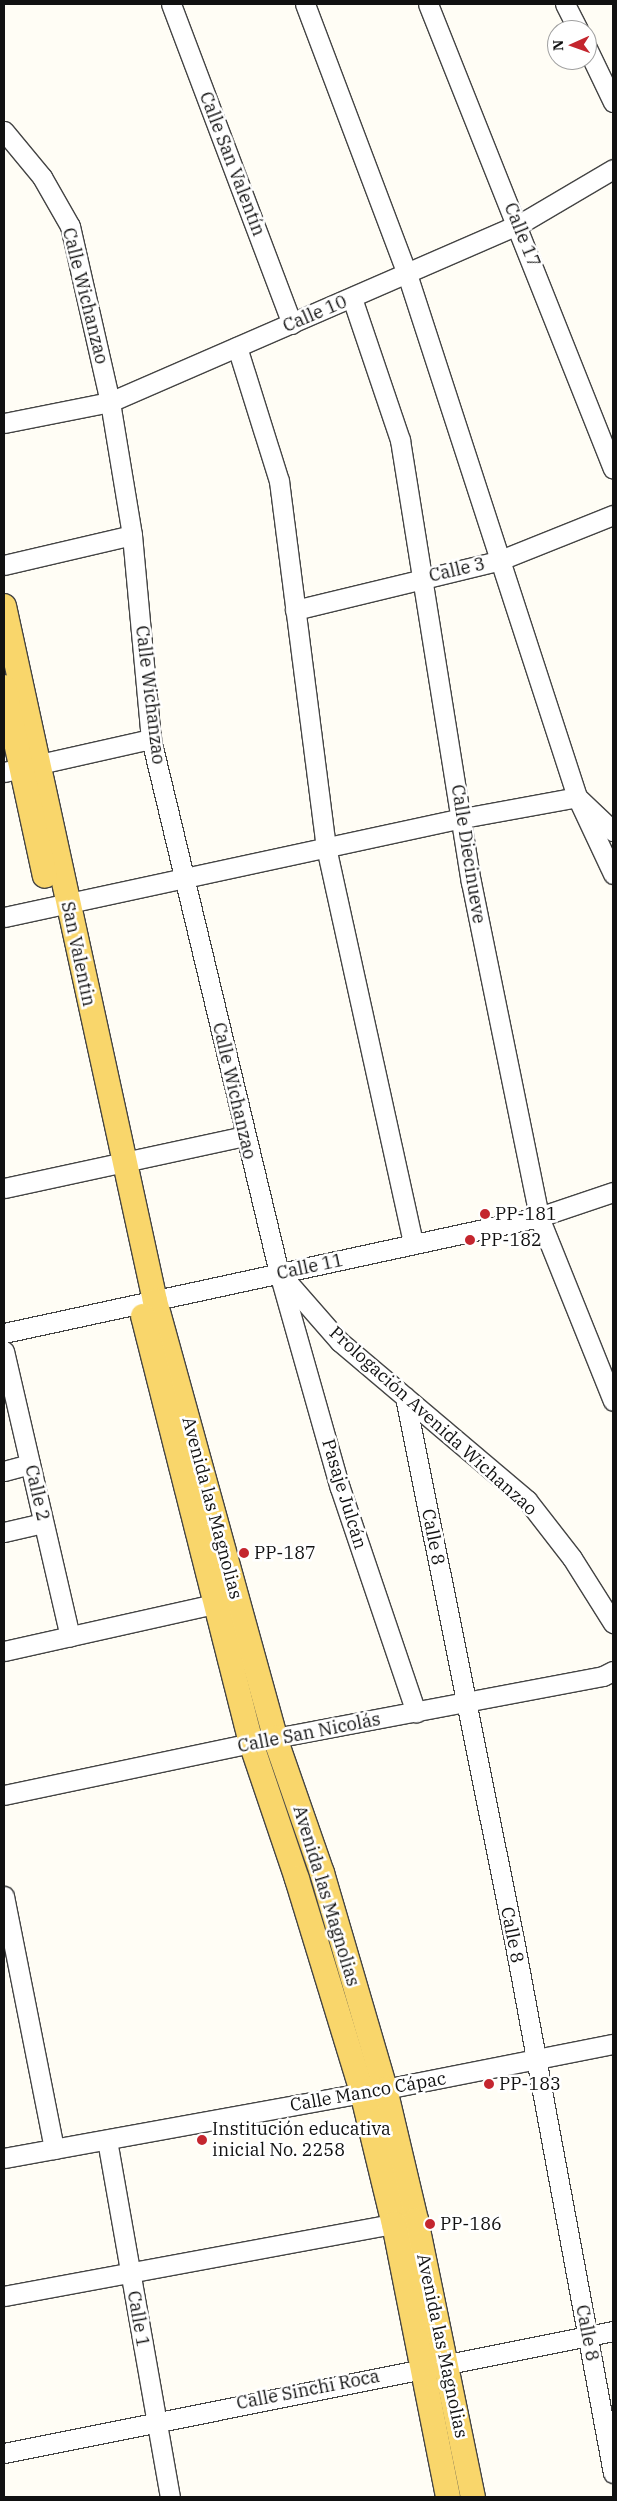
<!DOCTYPE html>
<html>
<head>
<meta charset="utf-8">
<style>
  body { margin:0 }
  #map { position:relative; width:617px; height:2501px; overflow:hidden; background:#fffdf5; font-family:"IBM Plex Serif",serif }
  div>[style] { position:absolute }
  .roads { filter:drop-shadow(1px 0 #444) drop-shadow(-1px 0 #444) drop-shadow(0 1px #444) drop-shadow(0 -1px #444) }
  .minor>* { height:19px; margin:-9.5px; padding:0 9.5px; transform-origin:9.5px; border-radius:9.5px; background:#fff }
  .major>* { height:24px; margin:-12px; padding:0 12px; transform-origin:12px; border-radius:12px; background:#f9d66b }
  .dots>* { width:14px; height:14px; translate:-50% -50%; box-sizing:border-box; border:2px solid #fff; border-radius:50% }
  span { translate:-50% -50%; white-space:nowrap; text-align:center; line-height:1.15; -webkit-text-stroke:5px #fff; paint-order:stroke }
  .street-label { font-size:18px; color:#111 }
  .poi-label { font-size:18px; color:#111 }
  .left { translate:0 -50%; text-align:left }
  .frame { position:absolute; inset:0; border:5px solid #111; pointer-events:none }
  .north { position:absolute; left:547px; top:20px; width:50px; height:50px; box-sizing:border-box; background:#fff; border:1px solid #a0a0a0; border-radius:50%; rotate:268deg; font-size:14px; font-weight:700; line-height:20px; text-align:center; color:#111 }
  .north::after { content:''; display:block; margin:auto; width:18px; height:22px; background:#c4262e; clip-path:polygon(50% 0,100% 100%,50% 72%,0 100%) }
</style>
</head>
<body>
<div id="map">
  <div class="roads">
    <div class="minor">
      <div style="left:171px;top:4px;width:342px;rotate:69.3deg"></div>
      <div style="left:305px;top:4px;width:289px;rotate:69.3deg"></div>
      <div style="left:407px;top:274px;width:550px;rotate:71.99deg"></div>
      <div style="left:577px;top:797px;width:85px;rotate:64.9deg"></div>
      <div style="left:428px;top:4px;width:500px;rotate:68.3deg"></div>
      <div style="left:565px;top:4px;width:29px;rotate:63deg"></div>
      <div style="left:587px;top:48px;width:60px;rotate:64.3deg"></div>
      <div style="left:4px;top:131px;width:60px;rotate:50.4deg"></div>
      <div style="left:42px;top:177px;width:56px;rotate:60.3deg"></div>
      <div style="left:70px;top:226px;width:180px;rotate:77.2deg"></div>
      <div style="left:110px;top:402px;width:135px;rotate:80.6deg"></div>
      <div style="left:132px;top:535px;width:205px;rotate:84.7deg"></div>
      <div style="left:151px;top:739px;width:549px;rotate:76.52deg"></div>
      <div style="left:279px;top:1273px;width:223px;rotate:74.2deg"></div>
      <div style="left:340px;top:1488px;width:237px;rotate:71.3deg"></div>
      <div style="left:352px;top:298px;width:150px;rotate:71.3deg"></div>
      <div style="left:400px;top:440px;width:448px;rotate:80.9deg"></div>
      <div style="left:471px;top:882px;width:342px;rotate:78.5deg"></div>
      <div style="left:539px;top:1217px;width:198px;rotate:68.1deg"></div>
      <div style="left:237px;top:347px;width:140px;rotate:72.6deg"></div>
      <div style="left:279px;top:481px;width:369px;rotate:82.7deg"></div>
      <div style="left:326px;top:847px;width:406px;rotate:77.6deg"></div>
      <div style="left:4px;top:423px;width:108px;rotate:-11.2deg"></div>
      <div style="left:110px;top:402px;width:445px;rotate:-23.5deg"></div>
      <div style="left:518px;top:225px;width:110px;rotate:-30.5deg"></div>
      <div style="left:4px;top:565px;width:131px;rotate:-13.2deg"></div>
      <div style="left:295px;top:610px;width:209px;rotate:-13.6deg"></div>
      <div style="left:498px;top:561px;width:124px;rotate:-21.8deg"></div>
      <div style="left:4px;top:772px;width:151px;rotate:-12.7deg"></div>
      <div style="left:4px;top:917px;width:470px;rotate:-12.2deg"></div>
      <div style="left:463px;top:818px;width:116px;rotate:-10.4deg"></div>
      <div style="left:577px;top:797px;width:50px;rotate:43.4deg"></div>
      <div style="left:4px;top:1188px;width:246px;rotate:-12.2deg"></div>
      <div style="left:284px;top:1278px;width:85px;rotate:48.8deg"></div>
      <div style="left:340px;top:1342px;width:245px;rotate:40.2deg"></div>
      <div style="left:527px;top:1500px;width:73px;rotate:52.2deg"></div>
      <div style="left:572px;top:1558px;width:77px;rotate:57.8deg"></div>
      <div style="left:4px;top:1333px;width:547px;rotate:-12.23deg"></div>
      <div style="left:539px;top:1217px;width:78px;rotate:-18.7deg"></div>
      <div style="left:4px;top:1351px;width:293px;rotate:77deg"></div>
      <div style="left:405px;top:1397px;width:559px;rotate:78.65deg"></div>
      <div style="left:515px;top:1945px;width:537px;rotate:79.49deg"></div>
      <div style="left:4px;top:1471px;width:27px;rotate:-15deg"></div>
      <div style="left:4px;top:1532px;width:40px;rotate:-13deg"></div>
      <div style="left:4px;top:1651px;width:215px;rotate:-12.6deg"></div>
      <div style="left:4px;top:1795px;width:277px;rotate:-11.9deg"></div>
      <div style="left:275px;top:1738px;width:334px;rotate:-10.7deg"></div>
      <div style="left:603px;top:1676px;width:11px;rotate:-27deg"></div>
      <div style="left:4px;top:1896px;width:258px;rotate:78.8deg"></div>
      <div style="left:107px;top:2140px;width:363px;rotate:80deg"></div>
      <div style="left:4px;top:2158px;width:387px;rotate:-10.3deg"></div>
      <div style="left:385px;top:2089px;width:232px;rotate:-11.2deg"></div>
      <div style="left:4px;top:2296px;width:397px;rotate:-10.5deg"></div>
      <div style="left:4px;top:2453px;width:621px;rotate:-11.33deg"></div>
    </div>
    <div class="major">
      <div style="left:4px;top:606px;width:711px;rotate:77.74deg"></div>
      <div style="left:155px;top:1301px;width:453px;rotate:74.6deg"></div>
      <div style="left:275px;top:1738px;width:143px;rotate:70.8deg"></div>
      <div style="left:322px;top:1873px;width:225px;rotate:73.7deg"></div>
      <div style="left:385px;top:2089px;width:135px;rotate:76.7deg"></div>
      <div style="left:416px;top:2220px;width:283px;rotate:78.4deg"></div>
      <div style="left:4px;top:687px;width:193px;rotate:77.8deg"></div>
      <div style="left:143px;top:1316px;width:440px;rotate:75.8deg"></div>
      <div style="left:251px;top:1743px;width:144px;rotate:71.3deg"></div>
      <div style="left:297px;top:1879px;width:223px;rotate:73deg"></div>
      <div style="left:362px;top:2092px;width:136px;rotate:76.4deg"></div>
      <div style="left:394px;top:2224px;width:278px;rotate:78.8deg"></div>
    </div>
  </div>
  <div class="dots">
    <div style="left:485px;top:1214px;background:#c4262e"></div>
    <div style="left:470px;top:1240px;background:#c4262e"></div>
    <div style="left:244px;top:1553px;background:#c4262e"></div>
    <div style="left:489px;top:2084px;background:#c4262e"></div>
    <div style="left:202px;top:2140px;background:#c4262e"></div>
    <div style="left:430px;top:2224px;background:#c4262e"></div>
  </div>
  <div class="street-label">
    <span style="left:232px;top:164px;rotate:69deg">Calle San Valentín</span>
    <span style="left:522px;top:235px;rotate:68deg">Calle 17</span>
    <span style="left:85px;top:296px;rotate:76deg">Calle Wichanzao</span>
    <span style="left:315px;top:314px;rotate:-23deg">Calle 10</span>
    <span style="left:457px;top:570px;rotate:-13deg">Calle 3</span>
    <span style="left:150px;top:695px;rotate:83deg">Calle Wichanzao</span>
    <span style="left:468px;top:854px;rotate:81deg">Calle Diecinueve</span>
    <span style="left:78px;top:954px;rotate:78deg">San Valentin</span>
    <span style="left:234px;top:1091px;rotate:77deg">Calle Wichanzao</span>
    <span style="left:310px;top:1267px;rotate:-12deg">Calle 11</span>
    <span style="left:433px;top:1421px;rotate:42deg">Prologación Avenida Wichanzao</span>
    <span style="left:37px;top:1493px;rotate:77deg">Calle 2</span>
    <span style="left:344px;top:1494px;rotate:73deg">Pasaje Julcán</span>
    <span style="left:212px;top:1508px;rotate:75deg">Avenida las Magnolias</span>
    <span style="left:433px;top:1537px;rotate:79deg">Calle 8</span>
    <span style="left:309px;top:1733px;rotate:-11deg">Calle San Nicolás</span>
    <span style="left:326px;top:1896px;rotate:73deg">Avenida las Magnolias</span>
    <span style="left:512px;top:1935px;rotate:79deg">Calle 8</span>
    <span style="left:368px;top:2092px;rotate:-10deg">Calle Manco Cápac</span>
    <span style="left:138px;top:2319px;rotate:80deg">Calle 1</span>
    <span style="left:587px;top:2333px;rotate:79deg">Calle 8</span>
    <span style="left:442px;top:2346px;rotate:78deg">Avenida las Magnolias</span>
    <span style="left:308px;top:2390px;rotate:-11deg">Calle Sinchi Roca</span>
  </div>
  <div class="poi-label">
    <span class="left" style="left:495px;top:1214px">PP-181</span>
    <span class="left" style="left:480px;top:1240px">PP-182</span>
    <span class="left" style="left:254px;top:1553px">PP-187</span>
    <span class="left" style="left:499px;top:2084px">PP-183</span>
    <span class="left" style="left:212px;top:2140px">Institución educativa<br>inicial No. 2258</span>
    <span class="left" style="left:440px;top:2224px">PP-186</span>
  </div>
  <div class="frame"></div>
  <div class="north">N</div>
</div>
</body>
</html>
